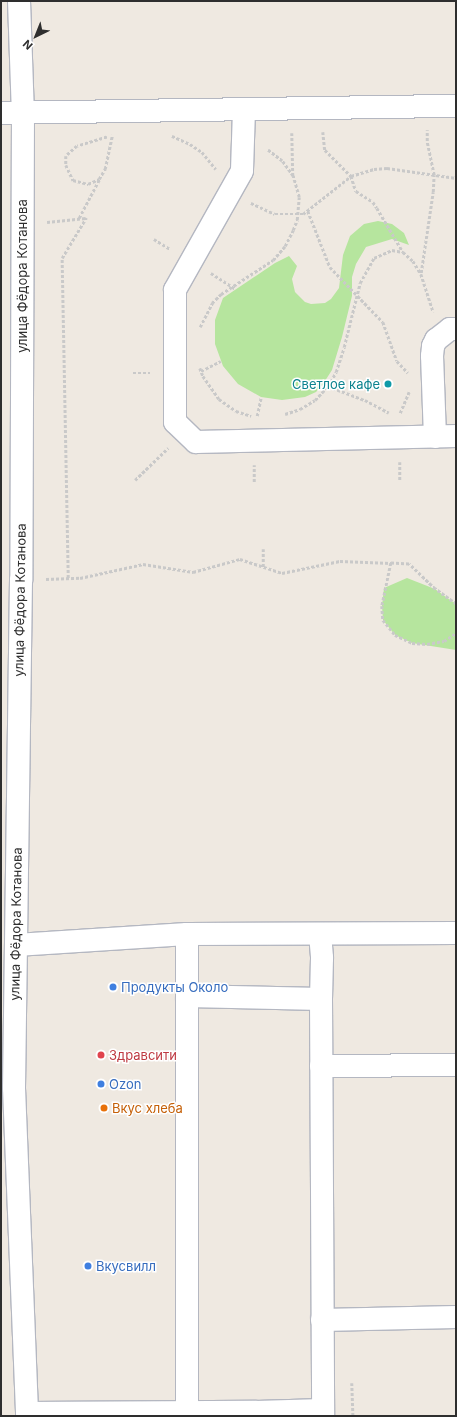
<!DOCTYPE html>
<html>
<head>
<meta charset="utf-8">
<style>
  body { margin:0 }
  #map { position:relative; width:457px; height:1417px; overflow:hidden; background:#efe9e1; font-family:Inter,sans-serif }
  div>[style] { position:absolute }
  .green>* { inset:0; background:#b6e59e }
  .path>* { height:2.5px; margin-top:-1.25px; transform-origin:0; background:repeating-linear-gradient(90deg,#c9c9c9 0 3px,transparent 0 5px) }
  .roads { filter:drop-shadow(1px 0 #b4b7c1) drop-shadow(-1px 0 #b4b7c1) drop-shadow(0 1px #b4b7c1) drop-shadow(0 -1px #b4b7c1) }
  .minor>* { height:22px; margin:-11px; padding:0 11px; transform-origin:11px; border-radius:11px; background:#fff }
  .path-bridge>* { height:2.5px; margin-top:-1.25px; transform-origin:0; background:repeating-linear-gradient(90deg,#c9c9c9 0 3px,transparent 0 5px) }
  .dots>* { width:11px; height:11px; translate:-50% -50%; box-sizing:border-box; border:2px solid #fff; border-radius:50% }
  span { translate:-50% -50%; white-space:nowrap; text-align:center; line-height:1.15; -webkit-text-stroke:3px #fff; paint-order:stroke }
  .street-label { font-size:13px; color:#2e2e2e }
  .culture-label { font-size:13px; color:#0d838f }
  .right { translate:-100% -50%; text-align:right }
  .shop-label { font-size:13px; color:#366cbe }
  .left { translate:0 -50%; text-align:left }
  .health-label { font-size:13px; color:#be3a42 }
  .food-label { font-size:13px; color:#c56008 }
  .frame { position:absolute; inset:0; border:2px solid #2e2e2e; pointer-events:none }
  .north { position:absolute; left:16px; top:16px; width:40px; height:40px; -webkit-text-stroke:3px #fff; paint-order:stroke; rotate:223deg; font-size:11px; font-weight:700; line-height:16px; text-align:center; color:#2e2e2e }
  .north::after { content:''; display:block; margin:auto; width:14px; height:18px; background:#2e2e2e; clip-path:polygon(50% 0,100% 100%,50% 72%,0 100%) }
</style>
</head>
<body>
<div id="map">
  <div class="green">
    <div style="clip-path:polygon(378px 221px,392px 224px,404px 233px,409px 245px,392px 239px,366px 247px,356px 264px,352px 277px,352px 296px,342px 337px,332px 370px,323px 384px,316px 392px,305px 397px,282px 400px,261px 397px,238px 384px,223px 366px,215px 344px,215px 320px,223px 298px,275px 263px,289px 256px,297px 266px,292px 279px,295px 292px,305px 302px,311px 304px,325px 303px,331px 299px,339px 288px,343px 255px,350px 236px,364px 224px)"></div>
    <div style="clip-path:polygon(407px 578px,435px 589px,456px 604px,456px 650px,412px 643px,395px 635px,383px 620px,382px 606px,384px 588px)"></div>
  </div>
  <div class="path">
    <div style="left:323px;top:132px;width:18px;rotate:84deg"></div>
    <div style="left:325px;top:150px;width:37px;rotate:45deg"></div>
    <div style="left:351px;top:176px;width:16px;rotate:72deg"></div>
    <div style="left:356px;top:191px;width:20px;rotate:33deg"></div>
    <div style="left:373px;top:202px;width:7px;rotate:56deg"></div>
    <div style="left:377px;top:208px;width:51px;rotate:59.4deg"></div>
    <div style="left:292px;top:133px;width:43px;rotate:88.7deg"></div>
    <div style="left:172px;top:136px;width:20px;rotate:24deg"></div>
    <div style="left:190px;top:144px;width:14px;rotate:34deg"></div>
    <div style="left:202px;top:152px;width:22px;rotate:51deg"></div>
    <div style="left:107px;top:137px;width:31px;rotate:163deg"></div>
    <div style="left:77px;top:146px;width:15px;rotate:138deg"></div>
    <div style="left:66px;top:156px;width:9px;rotate:90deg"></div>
    <div style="left:66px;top:165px;width:17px;rotate:65deg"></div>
    <div style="left:73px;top:180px;width:16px;rotate:15deg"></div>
    <div style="left:88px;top:184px;width:12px;rotate:-24deg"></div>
    <div style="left:99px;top:179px;width:12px;rotate:-59deg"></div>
    <div style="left:105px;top:169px;width:35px;rotate:-78deg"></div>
    <div style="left:251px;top:203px;width:26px;rotate:25deg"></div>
    <div style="left:275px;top:214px;width:28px"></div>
    <div style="left:303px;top:214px;width:61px;rotate:-38.4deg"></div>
    <div style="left:351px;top:176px;width:24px;rotate:-17deg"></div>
    <div style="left:374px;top:169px;width:13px;rotate:-4deg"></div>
    <div style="left:387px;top:168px;width:70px;rotate:8.2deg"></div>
    <div style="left:308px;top:211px;width:60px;rotate:68.6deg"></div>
    <div style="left:79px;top:218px;width:45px;rotate:-62.3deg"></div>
    <div style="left:47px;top:222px;width:39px;rotate:-6deg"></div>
    <div style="left:154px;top:239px;width:19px;rotate:32deg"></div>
    <div style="left:211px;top:273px;width:30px;rotate:33deg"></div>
    <div style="left:421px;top:273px;width:82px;rotate:-81.6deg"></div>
    <div style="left:433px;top:192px;width:17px;rotate:-87deg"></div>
    <div style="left:434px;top:175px;width:35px;rotate:-102deg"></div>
    <div style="left:427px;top:141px;width:11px;rotate:-90deg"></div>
    <div style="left:375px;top:314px;width:11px;rotate:45deg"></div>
    <div style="left:383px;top:322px;width:41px;rotate:70.3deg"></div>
    <div style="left:397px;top:361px;width:16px;rotate:47deg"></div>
    <div style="left:200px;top:327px;width:27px;rotate:-63deg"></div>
    <div style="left:212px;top:303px;width:13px;rotate:-45deg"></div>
    <div style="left:221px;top:294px;width:62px;rotate:-33.2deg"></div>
    <div style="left:273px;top:260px;width:18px;rotate:-49deg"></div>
    <div style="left:285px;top:246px;width:18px;rotate:-63deg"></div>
    <div style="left:293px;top:230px;width:11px;rotate:-68deg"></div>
    <div style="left:297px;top:220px;width:23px;rotate:-85deg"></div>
    <div style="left:299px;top:197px;width:22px;rotate:-106deg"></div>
    <div style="left:293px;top:176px;width:19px;rotate:-126deg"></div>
    <div style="left:282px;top:161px;width:18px;rotate:-142deg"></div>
    <div style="left:200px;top:368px;width:9px;rotate:69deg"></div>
    <div style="left:203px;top:376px;width:28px;rotate:55deg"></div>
    <div style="left:219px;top:399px;width:21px;rotate:35deg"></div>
    <div style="left:236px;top:411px;width:16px;rotate:18deg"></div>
    <div style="left:201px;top:371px;width:22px;rotate:-27deg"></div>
    <div style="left:133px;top:373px;width:17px"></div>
    <div style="left:328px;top:386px;width:40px;rotate:21deg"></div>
    <div style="left:365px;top:400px;width:27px;rotate:28deg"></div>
    <div style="left:400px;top:413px;width:23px;rotate:-67deg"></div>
    <div style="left:285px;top:414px;width:16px;rotate:-18deg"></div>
    <div style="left:300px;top:409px;width:17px;rotate:-31deg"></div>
    <div style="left:315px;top:400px;width:19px;rotate:-47deg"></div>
    <div style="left:328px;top:386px;width:16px;rotate:-60deg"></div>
    <div style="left:336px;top:372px;width:26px;rotate:-72deg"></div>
    <div style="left:344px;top:347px;width:66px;rotate:-76deg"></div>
    <div style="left:360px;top:283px;width:29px;rotate:-61deg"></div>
    <div style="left:374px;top:258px;width:20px;rotate:-24deg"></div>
    <div style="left:392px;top:250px;width:11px;rotate:10deg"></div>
    <div style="left:403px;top:252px;width:13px;rotate:42deg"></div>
    <div style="left:413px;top:261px;width:15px;rotate:58deg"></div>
    <div style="left:421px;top:274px;width:40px;rotate:72deg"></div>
    <div style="left:257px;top:416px;width:19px;rotate:-78deg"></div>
    <div style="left:400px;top:462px;width:18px;rotate:90deg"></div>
    <div style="left:135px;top:480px;width:46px;rotate:-44.1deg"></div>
    <div style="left:254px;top:482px;width:17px;rotate:-90deg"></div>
    <div style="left:263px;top:567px;width:18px;rotate:-90deg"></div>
    <div style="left:68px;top:578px;width:320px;rotate:-91.1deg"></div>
    <div style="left:62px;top:258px;width:47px;rotate:-59deg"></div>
    <div style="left:46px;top:579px;width:34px;rotate:-2deg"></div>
    <div style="left:80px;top:578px;width:65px;rotate:-12.5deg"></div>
    <div style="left:143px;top:564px;width:51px;rotate:9.1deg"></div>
    <div style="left:193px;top:572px;width:49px;rotate:-15.5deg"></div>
    <div style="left:240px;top:559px;width:44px;rotate:18.4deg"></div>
    <div style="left:282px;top:573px;width:59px;rotate:-11.7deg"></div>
    <div style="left:340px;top:561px;width:51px;rotate:2.2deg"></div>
    <div style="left:456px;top:604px;width:26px;rotate:-144deg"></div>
    <div style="left:435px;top:589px;width:36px;rotate:-136deg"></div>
    <div style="left:409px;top:564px;width:18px;rotate:-177deg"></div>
    <div style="left:391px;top:563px;width:44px;rotate:101.8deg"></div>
    <div style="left:382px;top:606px;width:14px;rotate:86deg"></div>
    <div style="left:383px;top:620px;width:19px;rotate:51deg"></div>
    <div style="left:395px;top:635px;width:19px;rotate:25deg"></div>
    <div style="left:412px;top:643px;width:15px;rotate:4deg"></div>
    <div style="left:427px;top:644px;width:17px;rotate:-10deg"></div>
    <div style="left:444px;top:641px;width:14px;rotate:-34deg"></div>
    <div style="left:352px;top:1383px;width:33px;rotate:88deg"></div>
  </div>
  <div class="roads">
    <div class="minor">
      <div style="left:19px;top:1px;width:112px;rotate:88deg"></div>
      <div style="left:23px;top:113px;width:467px;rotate:90.2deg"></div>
      <div style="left:21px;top:580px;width:508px;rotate:90.79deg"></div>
      <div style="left:14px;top:1088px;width:325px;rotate:87.7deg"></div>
      <div style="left:27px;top:1413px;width:229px;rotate:-0.3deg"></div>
      <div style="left:256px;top:1412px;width:67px;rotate:-1.7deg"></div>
      <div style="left:244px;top:110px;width:61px;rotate:91.9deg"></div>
      <div style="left:242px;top:171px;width:137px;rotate:119.4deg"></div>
      <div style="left:175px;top:290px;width:132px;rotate:90deg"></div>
      <div style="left:175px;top:422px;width:29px;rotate:44deg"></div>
      <div style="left:196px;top:442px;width:260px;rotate:-1.3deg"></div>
      <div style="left:1px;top:113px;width:455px;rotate:-0.9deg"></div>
      <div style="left:435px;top:437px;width:81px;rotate:-92.1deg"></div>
      <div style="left:432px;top:356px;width:10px;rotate:-84deg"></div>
      <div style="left:433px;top:346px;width:7px;rotate:-63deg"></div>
      <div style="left:436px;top:340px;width:18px;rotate:-38deg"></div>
      <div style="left:450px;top:329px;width:6px"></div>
      <div style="left:187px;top:934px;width:478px;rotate:90deg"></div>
      <div style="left:320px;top:934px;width:24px;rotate:85deg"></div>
      <div style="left:322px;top:958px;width:41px;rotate:91.4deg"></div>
      <div style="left:321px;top:999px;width:417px;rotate:89.7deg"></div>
      <div style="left:16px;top:945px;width:171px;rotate:-3.7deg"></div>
      <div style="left:187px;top:934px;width:269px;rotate:-0.2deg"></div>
      <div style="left:187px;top:996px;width:134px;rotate:1.3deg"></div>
      <div style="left:321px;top:1066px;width:135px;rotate:-0.4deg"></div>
      <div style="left:322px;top:1320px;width:134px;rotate:-1.3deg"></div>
    </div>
  </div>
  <div class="path-bridge">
    <div style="left:330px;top:267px;width:65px;rotate:46.2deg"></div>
  </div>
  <div class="dots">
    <div style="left:388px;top:384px;background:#0f9aa8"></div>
    <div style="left:113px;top:987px;background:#3f7fe0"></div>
    <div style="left:101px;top:1055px;background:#e0444e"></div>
    <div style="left:101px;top:1084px;background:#3f7fe0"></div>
    <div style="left:104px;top:1108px;background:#e8710a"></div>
    <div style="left:88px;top:1266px;background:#3f7fe0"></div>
  </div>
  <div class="street-label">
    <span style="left:22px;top:276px;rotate:-90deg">улица Фёдора Котанова</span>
    <span style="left:20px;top:600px;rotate:-89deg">улица Фёдора Котанова</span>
    <span style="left:16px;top:924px;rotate:-89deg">улица Фёдора Котанова</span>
  </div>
  <div class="culture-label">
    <span class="right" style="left:380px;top:384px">Светлое кафе</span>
  </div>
  <div class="shop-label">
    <span class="left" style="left:121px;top:987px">Продукты Около</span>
    <span class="left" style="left:109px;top:1084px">Ozon</span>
    <span class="left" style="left:96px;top:1266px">Вкусвилл</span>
  </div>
  <div class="health-label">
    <span class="left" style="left:109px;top:1055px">Здравсити</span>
  </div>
  <div class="food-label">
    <span class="left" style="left:112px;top:1108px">Вкус хлеба</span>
  </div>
  <div class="frame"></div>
  <div class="north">N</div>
</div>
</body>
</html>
